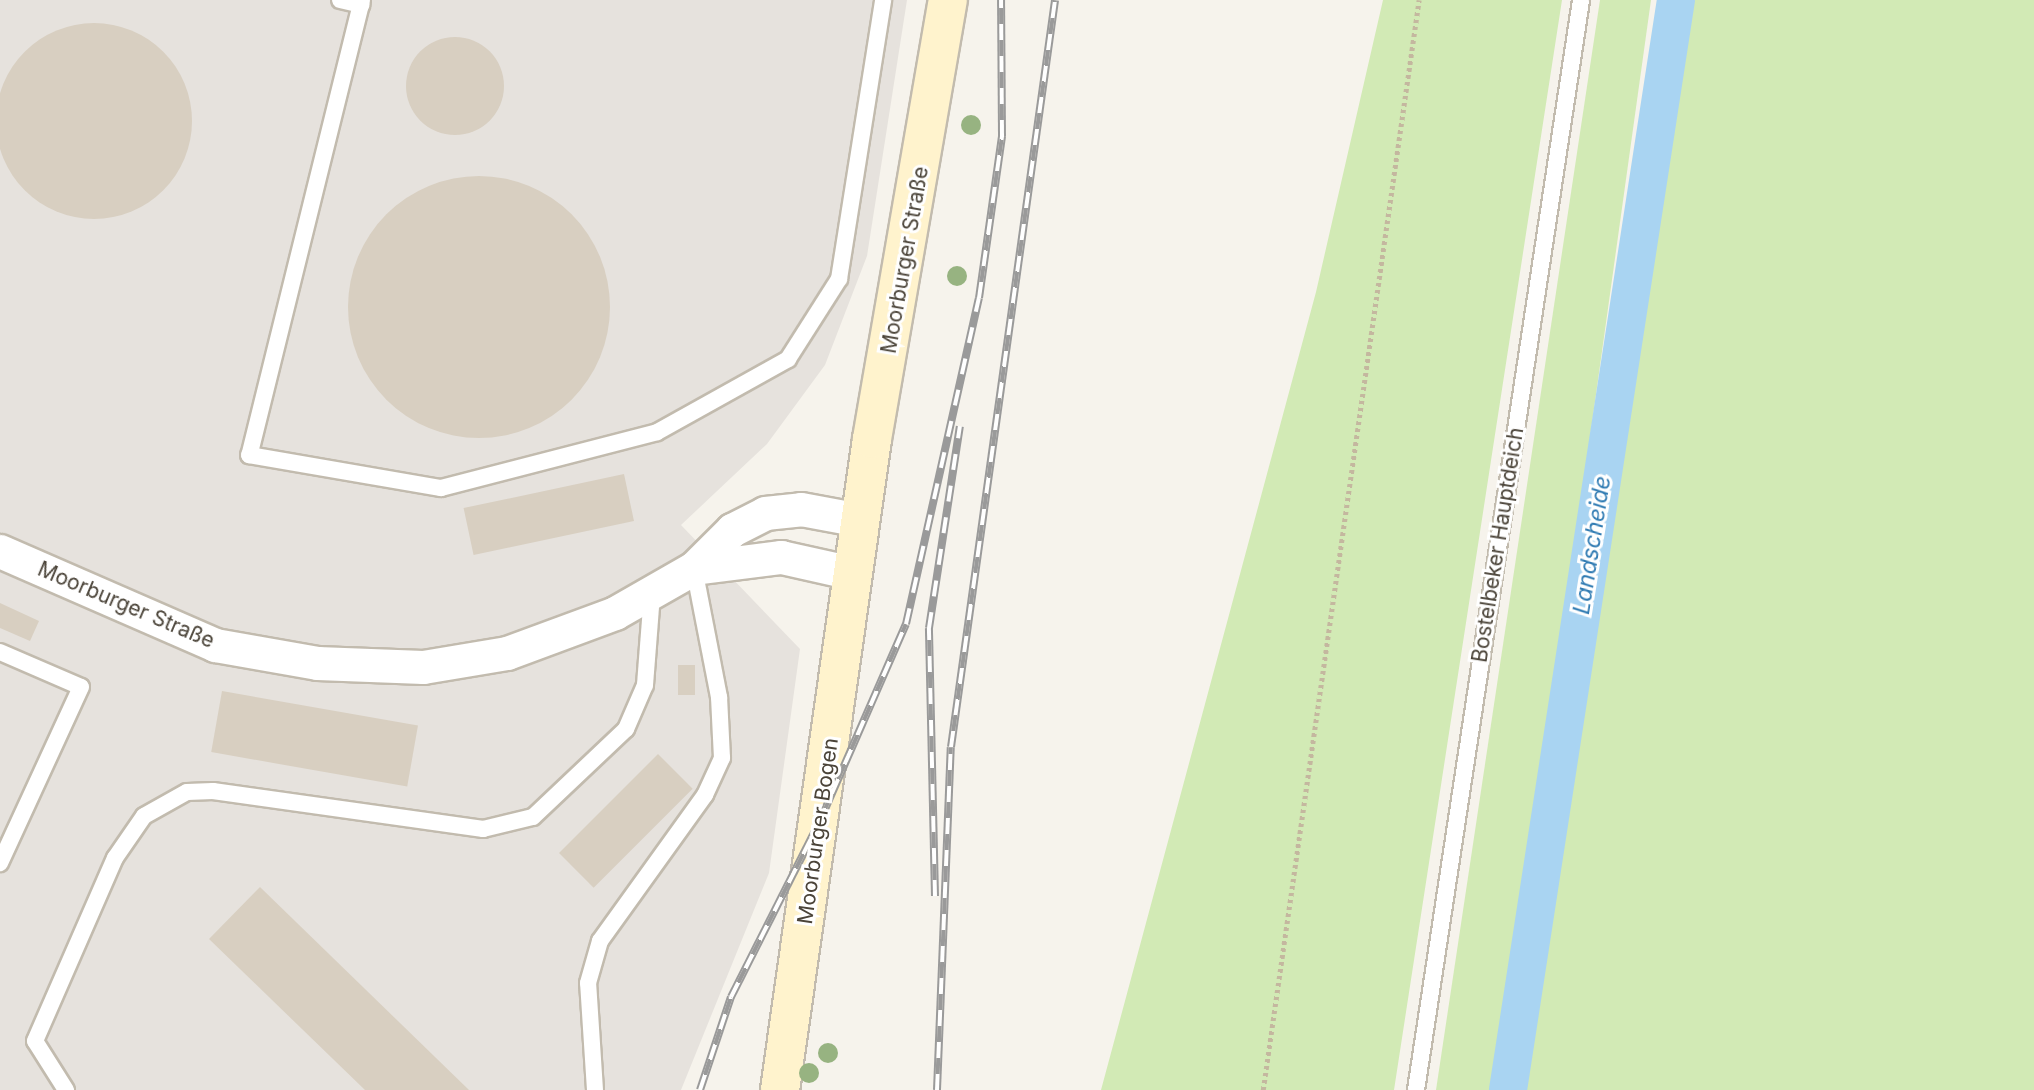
<!DOCTYPE html>
<html>
<head>
<meta charset="utf-8">
<style>
  body { margin:0 }
  #map { position:relative; width:2034px; height:1090px; overflow:hidden; background:#f6f3ec; font-family:Inter,sans-serif }
  div>[style] { position:absolute }
  .industrial>* { inset:0; background:#e6e2dd }
  .green>* { inset:0; background:#d2eab5 }
  .canal>* { height:38px; margin:-19px; padding:0 19px; transform-origin:19px; border-radius:19px; background:#a9d4f2 }
  .building>* { inset:0; background:#d8cfc1; transform-origin:0 0 }
  .round { border-radius:50% }
  .path>* { height:4.5px; margin-top:-2.25px; transform-origin:0; background:repeating-linear-gradient(90deg,#c4b79f 0 3.5px,transparent 0 7px) }
  .roads { filter:drop-shadow(2px 0 #c2bbae) drop-shadow(-2px 0 #c2bbae) drop-shadow(0 2px #c2bbae) drop-shadow(0 -2px #c2bbae) }
  .lane>* { height:16px; margin:-8px; padding:0 8px; transform-origin:8px; border-radius:8px; background:#fff }
  .street>* { height:33px; margin:-16.5px; padding:0 16.5px; transform-origin:16.5px; border-radius:16.5px; background:#fff }
  .secondary>* { height:38px; margin:-19px; padding:0 19px; transform-origin:19px; border-radius:19px; background:#fff3cd }
  .rail>* { height:8px; margin-top:-4px; transform-origin:0; background:repeating-linear-gradient(90deg,#fff 0 16px,#9a9a9a 0 32px); box-sizing:border-box; border-block:2px solid #9a9a9a }
  .trees>* { width:20px; height:20px; margin:-10px; border-radius:50%; background:#97b381 }
  span { translate:-50% -50%; white-space:nowrap; text-align:center; line-height:1.15; -webkit-text-stroke:6px #fff; paint-order:stroke }
  .street-label { font-size:21px; color:#4b4439 }
  .water-label { font-size:23px; color:#2e7ab2; font-style:italic }
</style>
</head>
<body>
<div id="map">
  <div class="industrial">
    <div style="clip-path:polygon(0 0,907px 0,867px 256px,825px 365px,767px 444px,681px 525px,800px 649px,769px 873px,681px 1090px,0 1090px)"></div>
  </div>
  <div class="green">
    <div style="clip-path:polygon(1383px 0,1562px 0,1394px 1090px,1101px 1090px,1316px 292px)"></div>
    <div style="clip-path:polygon(1600px 0,1651px 0,1499px 1090px,1436px 1090px)"></div>
    <div style="clip-path:polygon(1686px 0,2034px 0,2034px 1090px,1522px 1090px)"></div>
  </div>
  <div class="canal">
    <div style="left:1508px;top:1090px;width:1103px;rotate:-81.24deg"></div>
  </div>
  <div class="building">
    <div class="round" style="left:-4px;top:23px;width:196px;height:196px"></div>
    <div class="round" style="left:406px;top:37px;width:98px;height:98px"></div>
    <div class="round" style="left:348px;top:176px;width:262px;height:262px"></div>
    <div style="left:624px;top:474px;width:48px;height:164px;rotate:78deg"></div>
    <div style="clip-path:polygon(0 603px,39px 621px,30px 641px,0 628px)"></div>
    <div style="left:695px;top:665px;width:30px;height:17px;rotate:90deg"></div>
    <div style="left:222px;top:691px;width:199px;height:62px;rotate:10deg"></div>
    <div style="left:658px;top:754px;width:49px;height:140px;rotate:45deg"></div>
    <div style="clip-path:polygon(260px 887px,469px 1090px,365px 1090px,209px 939px)"></div>
  </div>
  <div class="path">
    <div style="left:1263px;top:1090px;width:1101px;rotate:-81.86deg"></div>
  </div>
  <div class="roads">
    <div class="lane">
      <div style="left:340px;top:0;width:22px;rotate:13deg"></div>
      <div style="left:362px;top:0;width:469px;rotate:103.9deg"></div>
      <div style="left:249px;top:455px;width:195px;rotate:9.8deg"></div>
      <div style="left:441px;top:488px;width:223px;rotate:-14.5deg"></div>
      <div style="left:657px;top:432px;width:150px;rotate:-29.1deg"></div>
      <div style="left:788px;top:359px;width:95px;rotate:-57.5deg"></div>
      <div style="left:839px;top:279px;width:282px;rotate:-81deg"></div>
      <div style="left:0;top:652px;width:88px;rotate:23.4deg"></div>
      <div style="left:81px;top:687px;width:194px;rotate:114.7deg"></div>
      <div style="left:66px;top:1090px;width:58px;rotate:-122.3deg"></div>
      <div style="left:35px;top:1041px;width:200px;rotate:-66.4deg"></div>
      <div style="left:115px;top:858px;width:51px;rotate:-55.4deg"></div>
      <div style="left:144px;top:816px;width:49px;rotate:-29.2deg"></div>
      <div style="left:187px;top:792px;width:26px;rotate:-2deg"></div>
      <div style="left:213px;top:791px;width:273px;rotate:8deg"></div>
      <div style="left:483px;top:829px;width:51px;rotate:-13.5deg"></div>
      <div style="left:533px;top:817px;width:128px;rotate:-43.4deg"></div>
      <div style="left:626px;top:729px;width:48px;rotate:-66.6deg"></div>
      <div style="left:645px;top:685px;width:91px;rotate:-85.6deg"></div>
      <div style="left:595px;top:1090px;width:107px;rotate:-93.7deg"></div>
      <div style="left:588px;top:983px;width:44px;rotate:-74.1deg"></div>
      <div style="left:600px;top:941px;width:180px;rotate:-54.3deg"></div>
      <div style="left:705px;top:795px;width:41px;rotate:-65.3deg"></div>
      <div style="left:722px;top:758px;width:61px;rotate:-92.8deg"></div>
      <div style="left:719px;top:697px;width:131px;rotate:-101deg"></div>
      <div style="left:1416px;top:1090px;width:1102px;rotate:-81.39deg"></div>
    </div>
    <div class="street">
      <div style="left:0;top:551px;width:235px;rotate:23.6deg"></div>
      <div style="left:215px;top:645px;width:104px;rotate:10deg"></div>
      <div style="left:317px;top:663px;width:106px;rotate:2.2deg"></div>
      <div style="left:423px;top:667px;width:85px;rotate:-9.5deg"></div>
      <div style="left:507px;top:653px;width:115px;rotate:-20.3deg"></div>
      <div style="left:615px;top:613px;width:91px;rotate:-29.7deg"></div>
      <div style="left:694px;top:568px;width:54px;rotate:-45deg"></div>
      <div style="left:732px;top:530px;width:37px;rotate:-27deg"></div>
      <div style="left:765px;top:513px;width:36px;rotate:-6deg"></div>
      <div style="left:801px;top:509px;width:60px;rotate:10.6deg"></div>
      <div style="left:694px;top:568px;width:88px;rotate:-7.2deg"></div>
      <div style="left:781px;top:557px;width:74px;rotate:12.5deg"></div>
    </div>
    <div class="secondary">
      <div style="left:780px;top:1090px;width:657px;rotate:-81.96deg"></div>
      <div style="left:872px;top:439px;width:446px;rotate:-80.2deg"></div>
    </div>
  </div>
  <div class="rail">
    <div style="left:935px;top:896px;width:268px;rotate:-91.3deg"></div>
    <div style="left:929px;top:628px;width:204px;rotate:-81.3deg"></div>
    <div style="left:700px;top:1090px;width:98px;rotate:-71.6deg"></div>
    <div style="left:731px;top:997px;width:195px;rotate:-63.2deg"></div>
    <div style="left:819px;top:823px;width:217px;rotate:-66.4deg"></div>
    <div style="left:906px;top:624px;width:334px;rotate:-77.4deg"></div>
    <div style="left:979px;top:298px;width:164px;rotate:-81.9deg"></div>
    <div style="left:1002px;top:136px;width:136px;rotate:-90.4deg"></div>
    <div style="left:937px;top:1090px;width:343px;rotate:-87.7deg"></div>
    <div style="left:951px;top:747px;width:754px;rotate:-82.07deg"></div>
  </div>
  <div class="trees">
    <div style="left:971px;top:125px"></div>
    <div style="left:957px;top:276px"></div>
    <div style="left:828px;top:1053px"></div>
    <div style="left:809px;top:1073px"></div>
  </div>
  <div class="street-label">
    <span style="left:905px;top:260px;rotate:-80deg">Moorburger Straße</span>
    <span style="left:1498px;top:545px;rotate:-81deg">Bostelbeker Hauptdeich</span>
    <span style="left:126px;top:605px;rotate:23deg">Moorburger Straße</span>
    <span style="left:818px;top:831px;rotate:-82deg">Moorburger Bogen</span>
  </div>
  <div class="water-label">
    <span style="left:1592px;top:545px;rotate:-81deg">Landscheide</span>
  </div>
</div>
</body>
</html>
